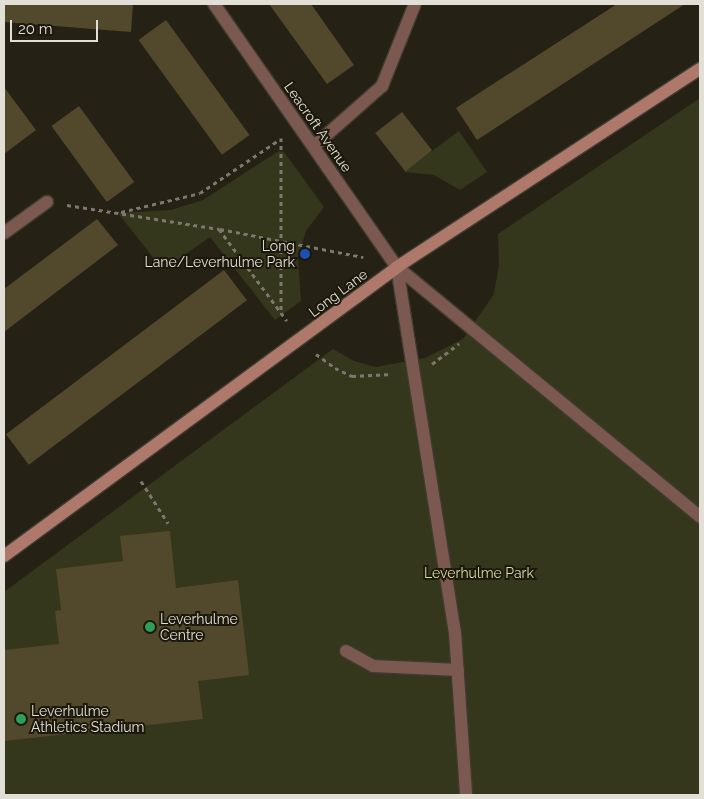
<!DOCTYPE html>
<html>
<head>
<meta charset="utf-8">
<style>
  body { margin:0 }
  #map { position:relative; width:704px; height:799px; overflow:hidden; background:#262115; font-family:Raleway,sans-serif }
  div>[style] { position:absolute }
  .green>* { inset:0; background:#35371c }
  .building>* { inset:0; background:#52482b; transform-origin:0 0 }
  .path>* { height:3px; margin-top:-1.5px; transform-origin:0; background:repeating-linear-gradient(90deg,#7c786d 0 4px,transparent 0 8px) }
  .roads { filter:drop-shadow(1px 0 #403c30) drop-shadow(-1px 0 #403c30) drop-shadow(0 1px #403c30) drop-shadow(0 -1px #403c30) }
  .lane>* { height:12px; margin:-6px; padding:0 6px; transform-origin:6px; border-radius:6px; background:#7b5951 }
  .street>* { height:12px; margin:-6px; padding:0 6px; transform-origin:6px; border-radius:6px; background:#7b5951 }
  .secondary>* { height:12px; margin:-6px; padding:0 6px; transform-origin:6px; border-radius:6px; background:#ae786b }
  .dots>* { width:14px; height:14px; translate:-50% -50%; box-sizing:border-box; border:2px solid #1c180c; border-radius:50% }
  span { translate:-50% -50%; white-space:nowrap; text-align:center; line-height:1.15; -webkit-text-stroke:4px #1c180c; paint-order:stroke }
  .street-label { font-size:14px; color:#e2dfd6 }
  .poi-label { font-size:14px; color:#e2dfd6 }
  .right { translate:-100% -50%; text-align:right }
  .left { translate:0 -50%; text-align:left }
  .park-label { font-size:14px; color:#d6dca2 }
  .frame { position:absolute; inset:0; border:5px solid #e2dfd6; pointer-events:none }
  .scale { position:absolute; left:10px; top:20px; width:88px; height:22px; box-sizing:border-box; border:2px solid #e2dfd6; border-top:0; padding-left:6px; font-size:15px; line-height:18px; white-space:nowrap; color:#e2dfd6; -webkit-text-stroke:4px #1c180c; paint-order:stroke }
</style>
</head>
<body>
<div id="map">
  <div class="green">
    <div style="clip-path:polygon(700px 98px,700px 795px,4px 795px,4px 592px,333px 349px,354px 361px,376px 367px,425px 358px,463px 339px,494px 294px,499px 265px,498px 234px)"></div>
    <div style="clip-path:polygon(459px 131px,487px 172px,460px 190px,434px 175px,404px 172px)"></div>
    <div style="clip-path:polygon(279px 151px,284px 152px,324px 207px,306px 231px,298px 258px,301px 301px,275px 320px,210px 237px,163px 270px,118px 213px,171px 210px,203px 200px)"></div>
  </div>
  <div class="building">
    <div style="clip-path:polygon(4px 4px,133px 4px,131px 32px,4px 22px)"></div>
    <div style="clip-path:polygon(269px 4px,311px 4px,354px 65px,327px 84px)"></div>
    <div style="clip-path:polygon(617px 4px,685px 4px,477px 140px,456px 108px)"></div>
    <div style="left:166px;top:20px;width:142px;height:34px;rotate:54deg"></div>
    <div style="clip-path:polygon(4px 87px,36px 130px,4px 154px)"></div>
    <div style="left:79px;top:106px;width:94px;height:34px;rotate:54deg"></div>
    <div style="left:402px;top:112px;width:49px;height:34px;rotate:52deg"></div>
    <div style="clip-path:polygon(97px 219px,118px 245px,4px 332px,4px 289px)"></div>
    <div style="left:224px;top:270px;width:38px;height:273px;rotate:53deg"></div>
    <div style="clip-path:polygon(170px 531px,176px 588px,238px 580px,249px 675px,198px 681px,203px 719px,4px 741px,4px 650px,59px 644px,55px 611px,61px 610px,56px 569px,123px 561px,120px 536px)"></div>
  </div>
  <div class="path">
    <div style="left:281px;top:138px;width:173px;rotate:90deg"></div>
    <div style="left:67px;top:205px;width:154px;rotate:9deg"></div>
    <div style="left:219px;top:229px;width:114px;rotate:53.5deg"></div>
    <div style="left:121px;top:212px;width:81px;rotate:-13.5deg"></div>
    <div style="left:200px;top:193px;width:95px;rotate:-33.9deg"></div>
    <div style="left:220px;top:229px;width:146px;rotate:11.1deg"></div>
    <div style="left:316px;top:354px;width:24px;rotate:36deg"></div>
    <div style="left:335px;top:368px;width:19px;rotate:25deg"></div>
    <div style="left:352px;top:376px;width:40px;rotate:-2.9deg"></div>
    <div style="left:432px;top:364px;width:34px;rotate:-37deg"></div>
    <div style="left:141px;top:481px;width:50px;rotate:57.3deg"></div>
  </div>
  <div class="roads">
    <div class="lane">
      <div style="left:397px;top:267px;width:370px;rotate:81deg"></div>
      <div style="left:455px;top:632px;width:163px;rotate:86.1deg"></div>
      <div style="left:397px;top:267px;width:393px;rotate:39.5deg"></div>
      <div style="left:346px;top:651px;width:31px;rotate:29deg"></div>
      <div style="left:373px;top:666px;width:85px;rotate:2.7deg"></div>
    </div>
    <div class="street">
      <div style="left:214px;top:4px;width:320px;rotate:55.2deg"></div>
      <div style="left:314px;top:146px;width:91px;rotate:-41.4deg"></div>
      <div style="left:382px;top:86px;width:88px;rotate:-68.1deg"></div>
      <div style="left:4px;top:233px;width:53px;rotate:-35.8deg"></div>
    </div>
    <div class="secondary">
      <div style="left:4px;top:556px;width:488px;rotate:-36.3deg"></div>
      <div style="left:397px;top:267px;width:362px;rotate:-33.2deg"></div>
    </div>
  </div>
  <div class="dots">
    <div style="left:305px;top:254px;background:#1a4fb4"></div>
    <div style="left:150px;top:627px;background:#2e9e5b"></div>
    <div style="left:21px;top:719px;background:#2e9e5b"></div>
  </div>
  <div class="street-label">
    <span style="left:318px;top:127px;rotate:55deg">Leacroft Avenue</span>
    <span style="left:338px;top:293px;rotate:-37deg">Long Lane</span>
  </div>
  <div class="poi-label">
    <span class="right" style="left:295px;top:254px">Long<br>Lane/Leverhulme Park</span>
    <span class="left" style="left:160px;top:627px">Leverhulme<br>Centre</span>
    <span class="left" style="left:31px;top:719px">Leverhulme<br>Athletics Stadium</span>
  </div>
  <div class="park-label">
    <span style="left:479px;top:573px">Leverhulme Park</span>
  </div>
  <div class="frame"></div>
  <div class="scale">20 m</div>
</div>
</body>
</html>
